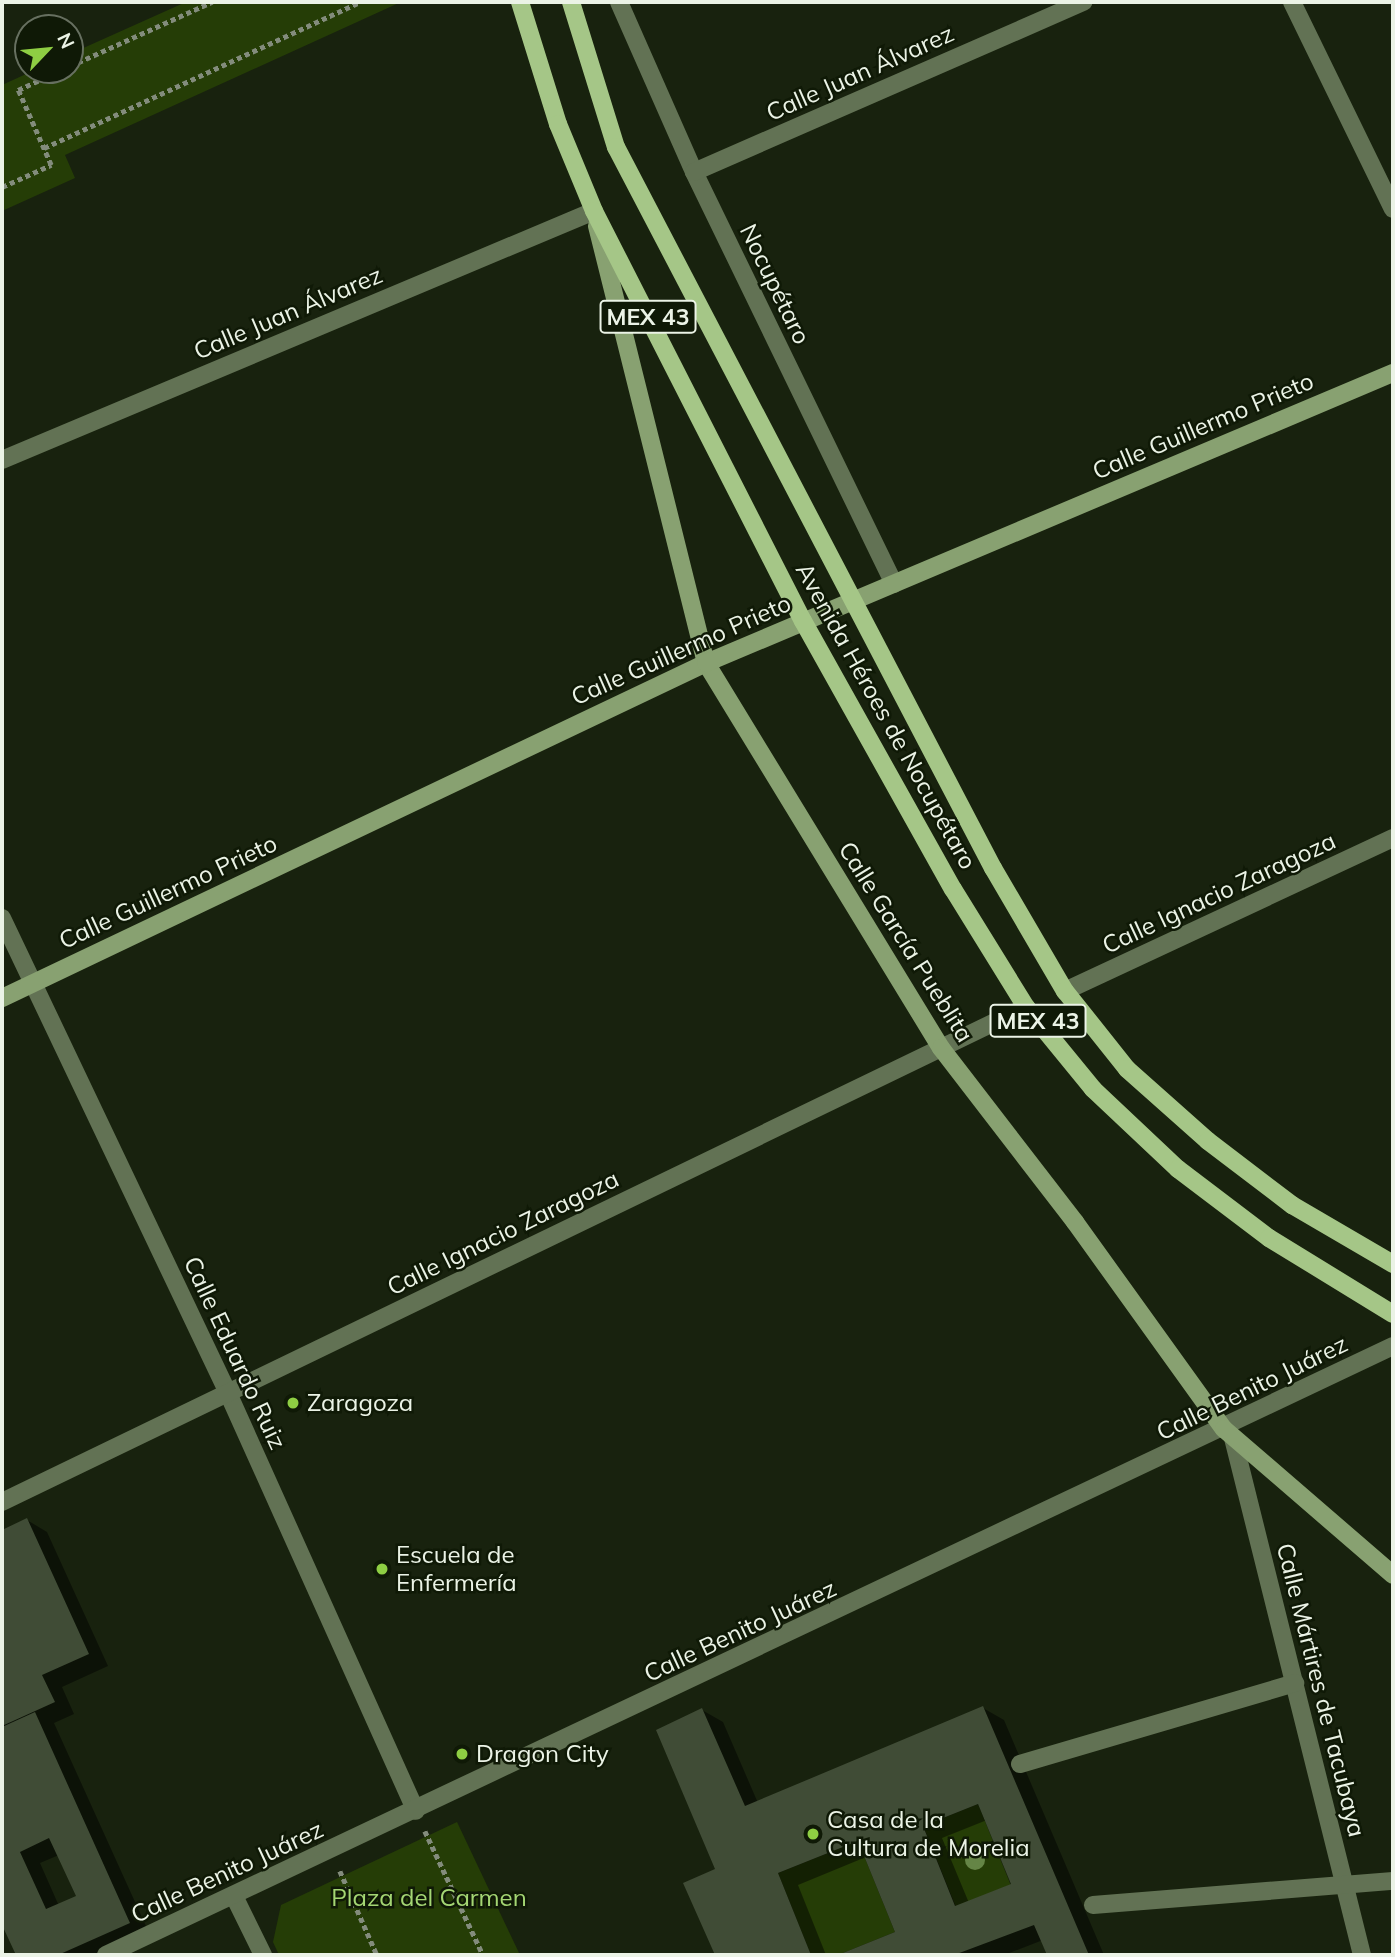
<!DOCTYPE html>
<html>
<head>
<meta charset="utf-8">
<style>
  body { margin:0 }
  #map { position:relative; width:1395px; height:1957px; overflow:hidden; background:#18220e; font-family:Mulish,sans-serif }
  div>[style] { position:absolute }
  .green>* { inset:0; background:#253d06; transform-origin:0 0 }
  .shadow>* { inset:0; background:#0007 }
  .building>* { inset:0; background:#404c36 }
  .path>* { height:4.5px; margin-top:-2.25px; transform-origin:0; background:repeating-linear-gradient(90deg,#838c7c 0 5px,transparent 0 8.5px) }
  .street>* { height:18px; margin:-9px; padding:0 9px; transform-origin:9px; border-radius:9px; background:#627254 }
  .secondary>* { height:18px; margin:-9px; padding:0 9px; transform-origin:9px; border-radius:9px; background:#88a171 }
  .primary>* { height:18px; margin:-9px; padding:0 9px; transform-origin:9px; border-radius:9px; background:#a5c687 }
  .trees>* { width:20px; height:20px; margin:-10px; border-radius:50%; background:#658546 }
  .dots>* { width:19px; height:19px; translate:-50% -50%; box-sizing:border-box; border:4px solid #0f1906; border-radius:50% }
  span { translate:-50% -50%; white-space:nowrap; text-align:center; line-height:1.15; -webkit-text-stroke:5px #0f1906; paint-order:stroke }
  .shield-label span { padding:2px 5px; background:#0f1906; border:2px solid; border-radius:5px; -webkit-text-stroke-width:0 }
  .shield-label { font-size:23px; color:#ebf3e6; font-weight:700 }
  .street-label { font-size:24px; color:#ebf3e6 }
  .poi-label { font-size:24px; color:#ebf3e6 }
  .left { translate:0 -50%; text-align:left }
  .park-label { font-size:24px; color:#a4d673 }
  .frame { position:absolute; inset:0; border:4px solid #ebf3e6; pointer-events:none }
  .north { position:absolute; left:14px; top:14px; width:70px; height:70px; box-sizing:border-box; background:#0f1906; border:2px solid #677060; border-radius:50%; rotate:64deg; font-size:19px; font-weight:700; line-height:28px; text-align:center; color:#ebf3e6 }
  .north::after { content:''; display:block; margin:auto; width:24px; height:32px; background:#8ece43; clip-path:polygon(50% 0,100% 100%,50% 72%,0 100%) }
</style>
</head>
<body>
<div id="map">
  <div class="green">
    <div style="clip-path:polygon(186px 2px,401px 2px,65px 155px,75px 178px,2px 211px,2px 85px,35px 70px,70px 70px,70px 54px)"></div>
    <div style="left:978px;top:1804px;width:87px;height:59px;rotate:68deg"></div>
    <div style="clip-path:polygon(457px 1822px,520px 1955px,279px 1955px,273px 1942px,281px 1905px)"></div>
    <div style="clip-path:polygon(858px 1841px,895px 1932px,838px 1955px,811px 1955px,778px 1873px)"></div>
  </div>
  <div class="shadow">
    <div style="clip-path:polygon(evenodd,27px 1520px,47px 1532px,108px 1666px,62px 1687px,74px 1714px,54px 1723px,150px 1935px,104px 1955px,17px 1955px,2px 1922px,2px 1682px,7px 1680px,2px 1670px,2px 1532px,27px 1520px,59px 1855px,78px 1897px,59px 1906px,40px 1863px,59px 1855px)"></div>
    <div style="clip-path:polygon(evenodd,983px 1708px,1004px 1720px,1104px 1955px,1049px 1955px,1043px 1940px,1004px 1955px,842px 1955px,897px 1933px,866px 1857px,798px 1885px,826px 1955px,717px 1955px,686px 1884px,717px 1870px,702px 1710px,723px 1722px,758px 1803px,983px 1708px,987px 1820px,1014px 1885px,969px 1903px,942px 1838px,987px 1820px)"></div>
  </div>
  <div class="building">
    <div style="clip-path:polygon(27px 1518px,89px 1654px,42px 1675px,55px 1702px,2px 1726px,2px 1530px)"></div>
    <div style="clip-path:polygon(evenodd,983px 1706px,1089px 1955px,1047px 1955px,1034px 1925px,954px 1955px,838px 1955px,895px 1932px,858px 1841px,778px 1873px,811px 1955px,715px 1955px,683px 1883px,715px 1869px,656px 1730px,702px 1708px,745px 1806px,983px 1706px,978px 1804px,1011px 1884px,955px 1906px,923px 1826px,978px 1804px)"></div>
    <div style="clip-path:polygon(evenodd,35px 1712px,130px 1923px,58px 1955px,16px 1955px,2px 1925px,2px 1727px,35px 1712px,49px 1838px,76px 1896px,46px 1909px,20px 1852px,49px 1838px)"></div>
  </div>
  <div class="path">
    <div style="left:70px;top:66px;width:156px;rotate:-24.3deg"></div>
    <div style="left:44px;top:148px;width:348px;rotate:-24.8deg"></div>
    <div style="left:2px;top:187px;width:54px;rotate:-24.2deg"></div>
    <div style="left:51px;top:165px;width:82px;rotate:-113.7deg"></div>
    <div style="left:18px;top:90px;width:47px;rotate:-24.9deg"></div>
    <div style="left:425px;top:1831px;width:137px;rotate:64.9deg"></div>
    <div style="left:340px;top:1871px;width:92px;rotate:66.2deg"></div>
  </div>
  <div class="street">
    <div style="left:619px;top:2px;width:186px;rotate:66.2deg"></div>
    <div style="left:694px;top:172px;width:458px;rotate:64.1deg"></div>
    <div style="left:1292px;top:2px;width:230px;rotate:64deg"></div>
    <div style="left:694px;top:172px;width:425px;rotate:-23.6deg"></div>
    <div style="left:2px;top:460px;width:642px;rotate:-22.81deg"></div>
    <div style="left:2px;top:918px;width:526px;rotate:64.56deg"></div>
    <div style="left:228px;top:1393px;width:458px;rotate:65.8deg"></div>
    <div style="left:1065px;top:991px;width:362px;rotate:-25deg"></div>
    <div style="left:1233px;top:1438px;width:533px;rotate:75.99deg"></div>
    <div style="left:2px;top:1502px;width:1137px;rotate:-25.8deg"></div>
    <div style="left:1020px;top:1764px;width:287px;rotate:-16.4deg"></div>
    <div style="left:234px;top:1896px;width:66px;rotate:63.8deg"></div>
    <div style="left:1093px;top:1905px;width:301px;rotate:-4.6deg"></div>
    <div style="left:106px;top:1955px;width:1424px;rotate:-25.32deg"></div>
  </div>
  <div class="secondary">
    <div style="left:597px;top:226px;width:450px;rotate:76deg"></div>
    <div style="left:706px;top:663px;width:451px;rotate:58.6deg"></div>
    <div style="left:941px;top:1048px;width:220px;rotate:52.4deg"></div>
    <div style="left:1075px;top:1222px;width:255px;rotate:54.3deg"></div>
    <div style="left:1224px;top:1429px;width:223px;rotate:40.8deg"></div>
    <div style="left:2px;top:998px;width:780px;rotate:-25.45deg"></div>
    <div style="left:706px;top:663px;width:746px;rotate:-22.89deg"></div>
  </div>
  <div class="primary">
    <div style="left:520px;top:2px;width:128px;rotate:72.7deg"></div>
    <div style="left:558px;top:124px;width:94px;rotate:67.5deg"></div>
    <div style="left:594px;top:211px;width:460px;rotate:63deg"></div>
    <div style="left:803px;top:621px;width:307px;rotate:60.8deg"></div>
    <div style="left:953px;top:889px;width:139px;rotate:58.3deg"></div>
    <div style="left:1026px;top:1007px;width:106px;rotate:50.7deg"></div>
    <div style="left:1093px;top:1089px;width:117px;rotate:43.3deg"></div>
    <div style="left:1178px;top:1169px;width:114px;rotate:37.2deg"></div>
    <div style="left:1269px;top:1238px;width:145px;rotate:31.5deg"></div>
    <div style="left:571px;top:2px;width:152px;rotate:72.8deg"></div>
    <div style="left:616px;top:147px;width:814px;rotate:62.4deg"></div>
    <div style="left:993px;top:868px;width:143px;rotate:59.7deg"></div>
    <div style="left:1065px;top:991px;width:100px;rotate:51.5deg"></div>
    <div style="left:1127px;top:1069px;width:108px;rotate:41.6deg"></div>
    <div style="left:1208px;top:1141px;width:106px;rotate:37.3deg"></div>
    <div style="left:1292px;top:1205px;width:117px;rotate:30.3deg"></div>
  </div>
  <div class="trees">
    <div style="left:975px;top:1860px"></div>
  </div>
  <div class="dots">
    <div style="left:293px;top:1403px;background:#8ece43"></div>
    <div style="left:382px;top:1569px;background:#8ece43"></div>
    <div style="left:462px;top:1754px;background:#8ece43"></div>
    <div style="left:813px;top:1834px;background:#8ece43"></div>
  </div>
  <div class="shield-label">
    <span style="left:648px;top:317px">MEX 43</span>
    <span style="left:1038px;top:1021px">MEX 43</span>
  </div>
  <div class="street-label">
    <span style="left:860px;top:73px;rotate:-24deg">Calle Juan Álvarez</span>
    <span style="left:775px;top:284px;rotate:64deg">Nocupétaro</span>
    <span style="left:288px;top:313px;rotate:-23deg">Calle Juan Álvarez</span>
    <span style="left:1203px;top:426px;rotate:-23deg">Calle Guillermo Prieto</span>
    <span style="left:681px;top:650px;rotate:-24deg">Calle Guillermo Prieto</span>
    <span style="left:886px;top:716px;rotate:61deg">Avenida Héroes de Nocupétaro</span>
    <span style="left:168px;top:892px;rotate:-25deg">Calle Guillermo Prieto</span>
    <span style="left:1219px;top:893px;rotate:-25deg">Calle Ignacio Zaragoza</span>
    <span style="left:906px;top:942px;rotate:58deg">Calle García Pueblita</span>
    <span style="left:503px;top:1233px;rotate:-26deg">Calle Ignacio Zaragoza</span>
    <span style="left:235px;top:1353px;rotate:65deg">Calle Eduardo Ruiz</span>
    <span style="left:1252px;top:1388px;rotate:-26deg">Calle Benito Juárez</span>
    <span style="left:740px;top:1631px;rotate:-25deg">Calle Benito Juárez</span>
    <span style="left:1321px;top:1690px;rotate:76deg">Calle Mártires de Tacubaya</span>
    <span style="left:227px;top:1872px;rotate:-25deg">Calle Benito Juárez</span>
  </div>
  <div class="poi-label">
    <span class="left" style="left:307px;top:1403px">Zaragoza</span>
    <span class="left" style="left:396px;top:1569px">Escuela de<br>Enfermería</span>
    <span class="left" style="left:476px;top:1754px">Dragon City</span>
    <span class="left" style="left:827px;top:1834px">Casa de la<br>Cultura de Morelia</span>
  </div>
  <div class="park-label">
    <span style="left:429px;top:1898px">Plaza del Carmen</span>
  </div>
  <div class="frame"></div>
  <div class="north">N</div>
</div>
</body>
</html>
